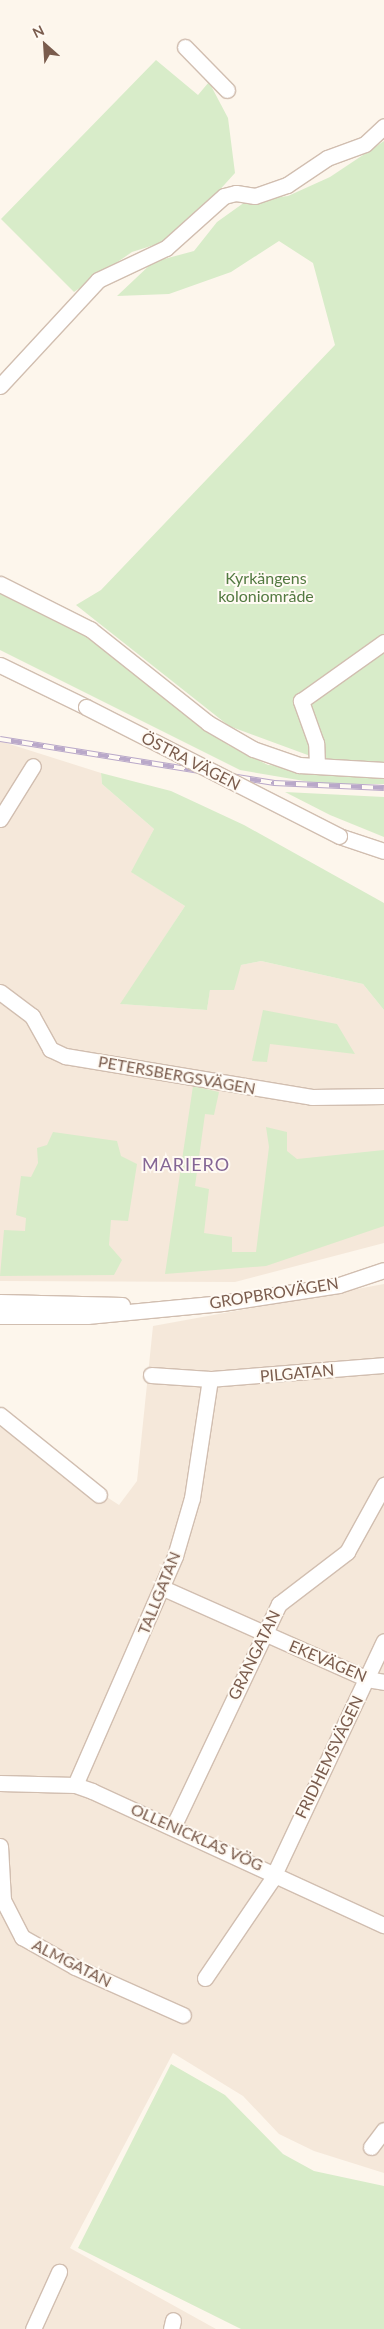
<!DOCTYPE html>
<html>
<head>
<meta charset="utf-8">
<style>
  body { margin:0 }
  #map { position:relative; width:384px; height:2329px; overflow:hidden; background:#fdf6ec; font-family:Lato,sans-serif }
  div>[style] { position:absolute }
  .residential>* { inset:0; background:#f5e8da }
  .green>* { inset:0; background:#d8ecc9 }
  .roads { filter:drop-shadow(1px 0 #d1beb0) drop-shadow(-1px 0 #d1beb0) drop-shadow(0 1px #d1beb0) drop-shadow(0 -1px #d1beb0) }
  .minor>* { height:15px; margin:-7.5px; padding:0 7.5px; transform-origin:7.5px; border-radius:7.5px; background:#fff }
  .rail>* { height:5.5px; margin-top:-2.75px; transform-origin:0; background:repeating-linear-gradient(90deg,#fffaf3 0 11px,#b9a8c9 0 22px); box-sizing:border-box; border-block:1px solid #b9a8c9 }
  .bridges { filter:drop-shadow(1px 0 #d1beb0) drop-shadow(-1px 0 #d1beb0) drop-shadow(0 1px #d1beb0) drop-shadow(0 -1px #d1beb0) }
  .minor-bridge>* { height:15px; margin:-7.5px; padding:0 7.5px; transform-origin:7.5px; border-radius:7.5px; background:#fff }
  span { translate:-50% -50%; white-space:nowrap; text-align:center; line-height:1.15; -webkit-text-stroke:4px #fffaf3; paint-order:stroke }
  .park-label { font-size:16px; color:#537a41 }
  .street-label { font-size:16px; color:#7a5c4d }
  .neighbourhood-label { font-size:18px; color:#846695; letter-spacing:1px }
  .north { position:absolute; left:20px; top:20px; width:50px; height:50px; -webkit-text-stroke:4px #fffaf3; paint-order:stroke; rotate:334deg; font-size:14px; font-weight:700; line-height:20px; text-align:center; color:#7a5c4d }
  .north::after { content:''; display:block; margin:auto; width:18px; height:22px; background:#7a5c4d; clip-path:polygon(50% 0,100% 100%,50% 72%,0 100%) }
</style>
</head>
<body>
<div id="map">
  <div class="residential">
    <div style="clip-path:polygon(0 741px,101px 773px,102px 784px,154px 829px,132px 872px,185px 906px,121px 1004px,207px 1010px,210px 989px,241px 965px,261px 961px,363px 984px,384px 1010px,384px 1243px,235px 1282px,0 1281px)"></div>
    <div style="clip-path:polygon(384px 1284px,384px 2173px,314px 2151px,279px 2134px,243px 2096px,173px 2053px,70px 2248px,216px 2329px,0 2329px,0 1427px,119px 1505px,137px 1481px,153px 1326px)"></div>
  </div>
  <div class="green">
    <div style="clip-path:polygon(156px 60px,198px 95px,209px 82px,228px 118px,235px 173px,176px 238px,132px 252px,74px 292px,1px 219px)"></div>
    <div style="clip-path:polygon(384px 141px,384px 763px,324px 761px,229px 726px,76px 605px,101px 590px,335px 345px,313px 263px,279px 241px,231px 272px,169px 294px,117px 296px,153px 262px,194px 251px,217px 222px,245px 202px,288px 196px,330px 177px)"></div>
    <div style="clip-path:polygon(0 592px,109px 648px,228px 745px,268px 765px,384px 773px,384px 784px,322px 784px,240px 770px,0 650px)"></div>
    <div style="clip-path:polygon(101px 773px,171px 791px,244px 825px,384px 903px,384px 1010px,363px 984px,261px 961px,241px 965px,234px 990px,210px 990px,207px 1010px,120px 1004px,185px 906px,131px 872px,154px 829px,102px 784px)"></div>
    <div style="clip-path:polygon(285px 792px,384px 797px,384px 837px,330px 815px)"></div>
    <div style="clip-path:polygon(263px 1010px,337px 1024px,355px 1054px,270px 1044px,267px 1062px,252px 1061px)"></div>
    <div style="clip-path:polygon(193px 1086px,219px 1092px,214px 1115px,205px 1114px,195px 1186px,209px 1189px,204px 1233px,232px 1237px,232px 1252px,256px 1252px,269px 1147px,266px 1127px,287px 1132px,287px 1151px,297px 1159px,384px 1150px,384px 1226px,266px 1266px,165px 1274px)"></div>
    <div style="clip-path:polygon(53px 1132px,117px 1141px,121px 1156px,137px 1164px,128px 1221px,111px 1220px,109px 1245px,122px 1260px,114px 1275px,0 1276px,4px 1230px,25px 1231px,26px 1218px,16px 1215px,21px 1176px,31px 1177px,38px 1163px,37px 1148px,47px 1145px)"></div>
    <div style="clip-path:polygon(171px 2064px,225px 2095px,283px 2154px,314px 2171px,384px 2186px,384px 2329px,241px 2329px,78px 2248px)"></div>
  </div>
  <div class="roads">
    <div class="minor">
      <div style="left:185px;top:47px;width:60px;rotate:45.7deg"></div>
      <div style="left:0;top:386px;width:144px;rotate:-47.2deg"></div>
      <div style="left:98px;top:280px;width:75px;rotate:-25.2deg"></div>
      <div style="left:166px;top:248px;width:78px;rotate:-41.9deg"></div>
      <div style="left:224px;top:196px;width:12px;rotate:-14deg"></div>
      <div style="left:236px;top:193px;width:19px;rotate:9deg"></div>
      <div style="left:255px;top:196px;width:34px;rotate:-19deg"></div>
      <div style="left:287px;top:185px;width:48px;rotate:-34deg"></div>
      <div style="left:327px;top:158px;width:40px;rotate:-20.2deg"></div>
      <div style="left:365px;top:144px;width:26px;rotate:-43deg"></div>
      <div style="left:0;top:584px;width:101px;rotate:26.6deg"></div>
      <div style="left:90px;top:629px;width:151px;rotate:38.5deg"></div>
      <div style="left:208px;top:723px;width:52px;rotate:30deg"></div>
      <div style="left:253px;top:749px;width:49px;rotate:19.2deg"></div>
      <div style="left:299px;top:765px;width:85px;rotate:3.4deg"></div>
      <div style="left:0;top:665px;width:96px;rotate:26deg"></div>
      <div style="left:317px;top:766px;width:23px;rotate:-92deg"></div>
      <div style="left:316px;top:743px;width:45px;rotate:-109.7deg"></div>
      <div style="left:301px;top:701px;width:102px;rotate:-35.4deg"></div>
      <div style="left:0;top:819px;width:62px;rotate:-58.1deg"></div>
      <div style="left:339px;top:836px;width:47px;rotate:18.4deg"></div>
      <div style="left:0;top:992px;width:40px;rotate:37deg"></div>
      <div style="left:32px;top:1016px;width:38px;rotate:61deg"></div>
      <div style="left:50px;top:1049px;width:17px;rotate:25deg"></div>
      <div style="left:65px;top:1056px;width:250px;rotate:9.4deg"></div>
      <div style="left:312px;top:1097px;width:72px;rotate:-0.8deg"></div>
      <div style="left:0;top:1302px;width:122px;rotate:1.4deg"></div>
      <div style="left:0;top:1316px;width:87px"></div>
      <div style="left:87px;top:1316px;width:136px;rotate:-5.5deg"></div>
      <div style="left:222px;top:1303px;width:118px;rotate:-8.7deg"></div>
      <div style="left:339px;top:1285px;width:47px;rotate:-18.4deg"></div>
      <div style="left:151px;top:1375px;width:59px;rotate:3.9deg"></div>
      <div style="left:0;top:1415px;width:127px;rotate:38.9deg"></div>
      <div style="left:163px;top:1588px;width:223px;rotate:24deg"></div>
      <div style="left:367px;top:1679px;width:17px;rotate:10deg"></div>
      <div style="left:0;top:1783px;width:75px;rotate:1.5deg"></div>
      <div style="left:75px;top:1785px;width:18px;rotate:19deg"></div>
      <div style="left:92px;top:1791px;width:321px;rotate:24.7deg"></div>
      <div style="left:75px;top:1785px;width:250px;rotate:-66.4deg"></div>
      <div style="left:175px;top:1556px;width:60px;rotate:-73.7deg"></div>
      <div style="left:192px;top:1498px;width:120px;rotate:-81.4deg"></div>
      <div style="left:210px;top:1379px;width:175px;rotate:-4.6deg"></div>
      <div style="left:173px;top:1827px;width:247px;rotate:-64.6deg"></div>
      <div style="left:279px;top:1604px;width:86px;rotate:-37.4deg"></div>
      <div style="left:347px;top:1552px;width:77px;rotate:-61.1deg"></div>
      <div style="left:0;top:1846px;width:54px;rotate:86.8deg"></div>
      <div style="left:3px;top:1900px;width:42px;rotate:62.8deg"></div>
      <div style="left:22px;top:1937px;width:61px;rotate:29.5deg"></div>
      <div style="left:75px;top:1967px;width:118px;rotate:24deg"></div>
      <div style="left:205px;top:1978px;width:117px;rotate:-55.8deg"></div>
      <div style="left:271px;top:1881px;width:265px;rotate:-64.8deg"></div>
      <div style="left:371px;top:2147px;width:21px;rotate:-53deg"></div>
      <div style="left:33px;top:2329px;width:63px;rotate:-65.5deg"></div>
      <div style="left:171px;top:2329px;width:9px;rotate:-77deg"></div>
    </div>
  </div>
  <div class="rail">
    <div style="left:0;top:739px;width:278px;rotate:9.1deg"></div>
    <div style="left:274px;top:783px;width:110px;rotate:2.6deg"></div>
  </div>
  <div class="bridges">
    <div class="minor-bridge">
      <div style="left:86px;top:707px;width:284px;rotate:27deg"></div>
    </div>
  </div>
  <div class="park-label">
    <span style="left:266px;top:587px">Kyrkängens<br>koloniområde</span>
  </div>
  <div class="street-label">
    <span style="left:191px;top:761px;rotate:27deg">ÖSTRA VÄGEN</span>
    <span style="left:177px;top:1075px;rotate:10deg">PETERSBERGSVÄGEN</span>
    <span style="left:274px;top:1293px;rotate:-9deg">GROPBROVÄGEN</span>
    <span style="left:297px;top:1373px;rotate:-5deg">PILGATAN</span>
    <span style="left:159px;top:1593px;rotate:-68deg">TALLGATAN</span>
    <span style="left:254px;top:1655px;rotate:-64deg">GRANGATAN</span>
    <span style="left:328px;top:1661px;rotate:23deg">EKEVÄGEN</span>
    <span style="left:329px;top:1757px;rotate:-64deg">FRIDHEMSVÄGEN</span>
    <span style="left:197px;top:1837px;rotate:24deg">OLLENICKLAS VÖG</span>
    <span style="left:72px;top:1963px;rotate:27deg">ALMGATAN</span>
  </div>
  <div class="neighbourhood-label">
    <span style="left:186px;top:1164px">MARIERO</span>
  </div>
  <div class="north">N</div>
</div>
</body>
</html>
